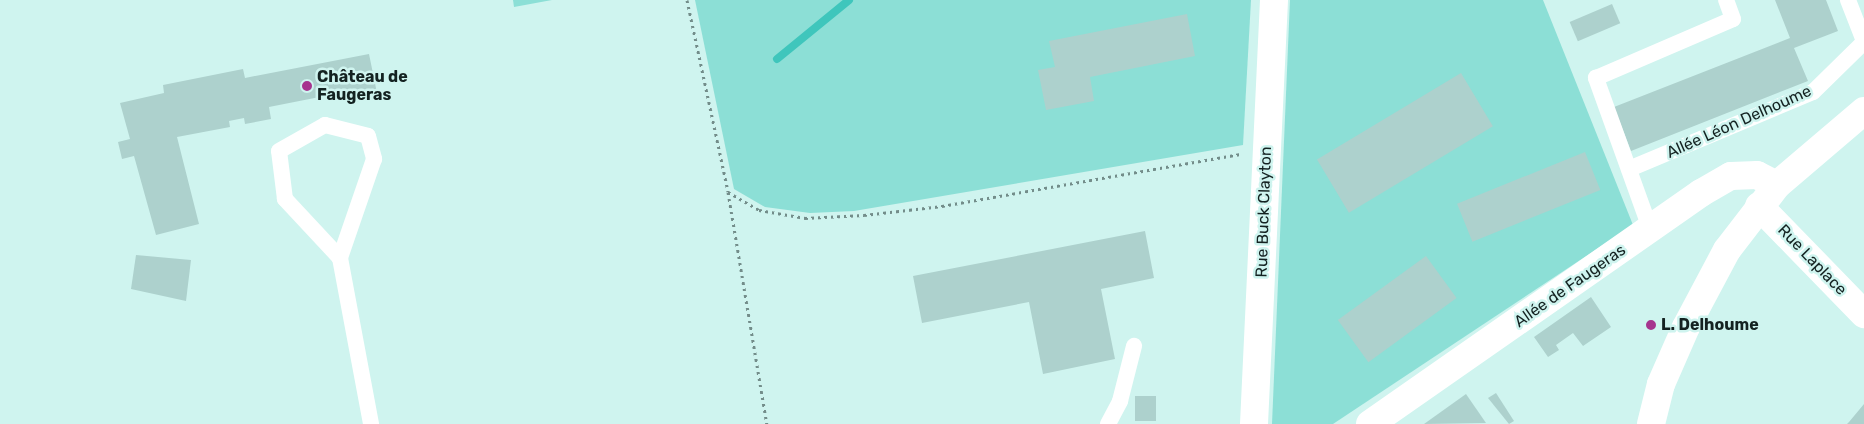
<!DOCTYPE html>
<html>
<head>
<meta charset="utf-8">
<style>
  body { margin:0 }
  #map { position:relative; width:1864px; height:424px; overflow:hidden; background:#cff4ef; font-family:Rubik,sans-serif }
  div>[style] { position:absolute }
  .green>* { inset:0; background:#8cdfd6 }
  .stream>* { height:8px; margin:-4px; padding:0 4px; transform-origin:4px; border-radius:4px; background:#3fc6bc }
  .building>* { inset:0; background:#add1cd; transform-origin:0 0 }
  .path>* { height:3px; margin-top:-1.5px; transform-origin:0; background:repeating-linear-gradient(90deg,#738d8a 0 2.5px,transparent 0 6.5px) }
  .lane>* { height:16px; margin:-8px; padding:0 8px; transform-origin:8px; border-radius:8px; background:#fff }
  .street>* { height:28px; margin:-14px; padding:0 14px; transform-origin:14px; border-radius:14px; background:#fff }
  .secondary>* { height:28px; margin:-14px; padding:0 14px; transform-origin:14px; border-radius:14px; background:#fff }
  .dots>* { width:14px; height:14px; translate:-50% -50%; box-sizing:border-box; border:2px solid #cff4ef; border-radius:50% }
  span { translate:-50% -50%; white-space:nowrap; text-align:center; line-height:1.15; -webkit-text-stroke:5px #cff4ef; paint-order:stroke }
  .poi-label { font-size:16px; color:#142221; font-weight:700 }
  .left { translate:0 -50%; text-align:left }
  .street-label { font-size:16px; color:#142221 }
</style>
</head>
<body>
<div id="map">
  <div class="green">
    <div style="clip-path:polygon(513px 0,552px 0,514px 7px)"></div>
    <div style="clip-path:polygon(695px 0,1251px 0,1243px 145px,854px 211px,810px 213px,765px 207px,734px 189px)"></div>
    <div style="clip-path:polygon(1290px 0,1543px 0,1633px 225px,1333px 424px,1272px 424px)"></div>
  </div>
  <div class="stream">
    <div style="left:777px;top:59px;width:93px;rotate:-39.3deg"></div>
  </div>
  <div class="building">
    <div style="clip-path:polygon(1775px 0,1826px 0,1838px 31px,1794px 48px,1808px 81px,1631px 151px,1614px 107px,1790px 38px)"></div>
    <div style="left:1612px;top:4px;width:21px;height:46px;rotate:67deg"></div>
    <div style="clip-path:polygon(1187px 14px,1195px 56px,1090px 77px,1094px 101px,1046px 110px,1038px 70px,1055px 67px,1049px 41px)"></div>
    <div style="clip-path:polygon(369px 54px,378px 98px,352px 103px,350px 91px,269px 107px,271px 119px,245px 124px,244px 118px,229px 121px,230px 127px,177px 137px,199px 224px,156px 235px,134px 156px,122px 159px,118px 142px,130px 139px,120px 103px,164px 93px,163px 85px,243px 69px,245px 78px)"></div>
    <div style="left:1461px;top:73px;width:62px;height:168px;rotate:59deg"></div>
    <div style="left:1585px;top:152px;width:41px;height:138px;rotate:68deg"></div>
    <div style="clip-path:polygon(1145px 231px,1154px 278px,1101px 289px,1115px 359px,1043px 374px,1029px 302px,922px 323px,913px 276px)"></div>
    <div style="clip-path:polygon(136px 255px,191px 260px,186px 301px,131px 289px)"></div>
    <div style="left:1426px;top:256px;width:52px;height:109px;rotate:54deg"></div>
    <div style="clip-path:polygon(1591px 297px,1611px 327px,1583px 346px,1573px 333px,1556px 345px,1559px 350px,1548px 357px,1534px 337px)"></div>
    <div style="clip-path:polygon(1496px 393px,1514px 421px,1509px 424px,1488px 398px)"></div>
    <div style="clip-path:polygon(1466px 394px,1486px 423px,1424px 424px)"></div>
    <div style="left:1135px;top:396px;width:21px;height:25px"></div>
    <div style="clip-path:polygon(1864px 404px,1864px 424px,1847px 424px,1849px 422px)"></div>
  </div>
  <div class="path">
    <div style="left:687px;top:0;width:196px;rotate:77.9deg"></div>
    <div style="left:728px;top:192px;width:235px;rotate:80.5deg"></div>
    <div style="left:728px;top:192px;width:36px;rotate:30deg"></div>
    <div style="left:759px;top:210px;width:47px;rotate:9.9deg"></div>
    <div style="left:805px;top:218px;width:59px;rotate:-2.9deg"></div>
    <div style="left:864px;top:215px;width:79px;rotate:-6.6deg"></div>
    <div style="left:942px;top:206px;width:303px;rotate:-9.9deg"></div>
  </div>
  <div class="lane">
    <div style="left:1848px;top:0;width:44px;rotate:68.7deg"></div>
    <div style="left:1629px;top:169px;width:199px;rotate:-22.7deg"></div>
    <div style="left:1813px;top:92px;width:71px;rotate:-44.4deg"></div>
    <div style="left:1651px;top:231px;width:163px;rotate:-109.8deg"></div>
    <div style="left:1596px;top:78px;width:149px;rotate:-23.3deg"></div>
    <div style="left:1733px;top:19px;width:20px;rotate:-110deg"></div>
    <div style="left:340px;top:258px;width:81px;rotate:-133deg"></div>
    <div style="left:285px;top:199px;width:48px;rotate:-97.1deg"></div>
    <div style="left:279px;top:151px;width:53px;rotate:-29.5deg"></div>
    <div style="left:325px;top:125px;width:44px;rotate:14.3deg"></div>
    <div style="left:368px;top:136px;width:24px;rotate:75deg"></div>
    <div style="left:374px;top:159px;width:105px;rotate:109deg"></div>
    <div style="left:340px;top:258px;width:169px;rotate:79.4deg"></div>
    <div style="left:1108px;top:424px;width:26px;rotate:-62deg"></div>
    <div style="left:1120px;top:401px;width:57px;rotate:-75.7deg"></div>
  </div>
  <div class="street">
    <div style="left:1759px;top:206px;width:151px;rotate:45.8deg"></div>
    <div style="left:1254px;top:424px;width:424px;rotate:-87.3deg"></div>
    <div style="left:1370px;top:424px;width:404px;rotate:-34.9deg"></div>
    <div style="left:1701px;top:193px;width:34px;rotate:-30deg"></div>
    <div style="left:1731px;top:176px;width:26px;rotate:-2deg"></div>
    <div style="left:1757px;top:175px;width:22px;rotate:27deg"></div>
  </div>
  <div class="secondary">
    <div style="left:1651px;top:424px;width:41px;rotate:-76deg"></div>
    <div style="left:1661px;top:384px;width:62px;rotate:-66.3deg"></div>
    <div style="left:1686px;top:327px;width:87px;rotate:-62deg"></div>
    <div style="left:1727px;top:250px;width:82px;rotate:-52.4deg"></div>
    <div style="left:1777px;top:185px;width:114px;rotate:-40.4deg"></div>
  </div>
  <div class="dots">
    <div style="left:307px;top:86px;background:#a6348e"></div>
    <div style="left:1651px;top:325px;background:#a6348e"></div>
  </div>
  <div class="poi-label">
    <span class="left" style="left:317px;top:86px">Château de<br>Faugeras</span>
    <span class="left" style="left:1661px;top:325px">L. Delhoume</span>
  </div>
  <div class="street-label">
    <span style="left:1739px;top:122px;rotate:-24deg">Allée Léon Delhoume</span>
    <span style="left:1264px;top:212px;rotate:-88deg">Rue Buck Clayton</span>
    <span style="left:1812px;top:260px;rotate:46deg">Rue Laplace</span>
    <span style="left:1570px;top:286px;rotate:-35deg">Allée de Faugeras</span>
  </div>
</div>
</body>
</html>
